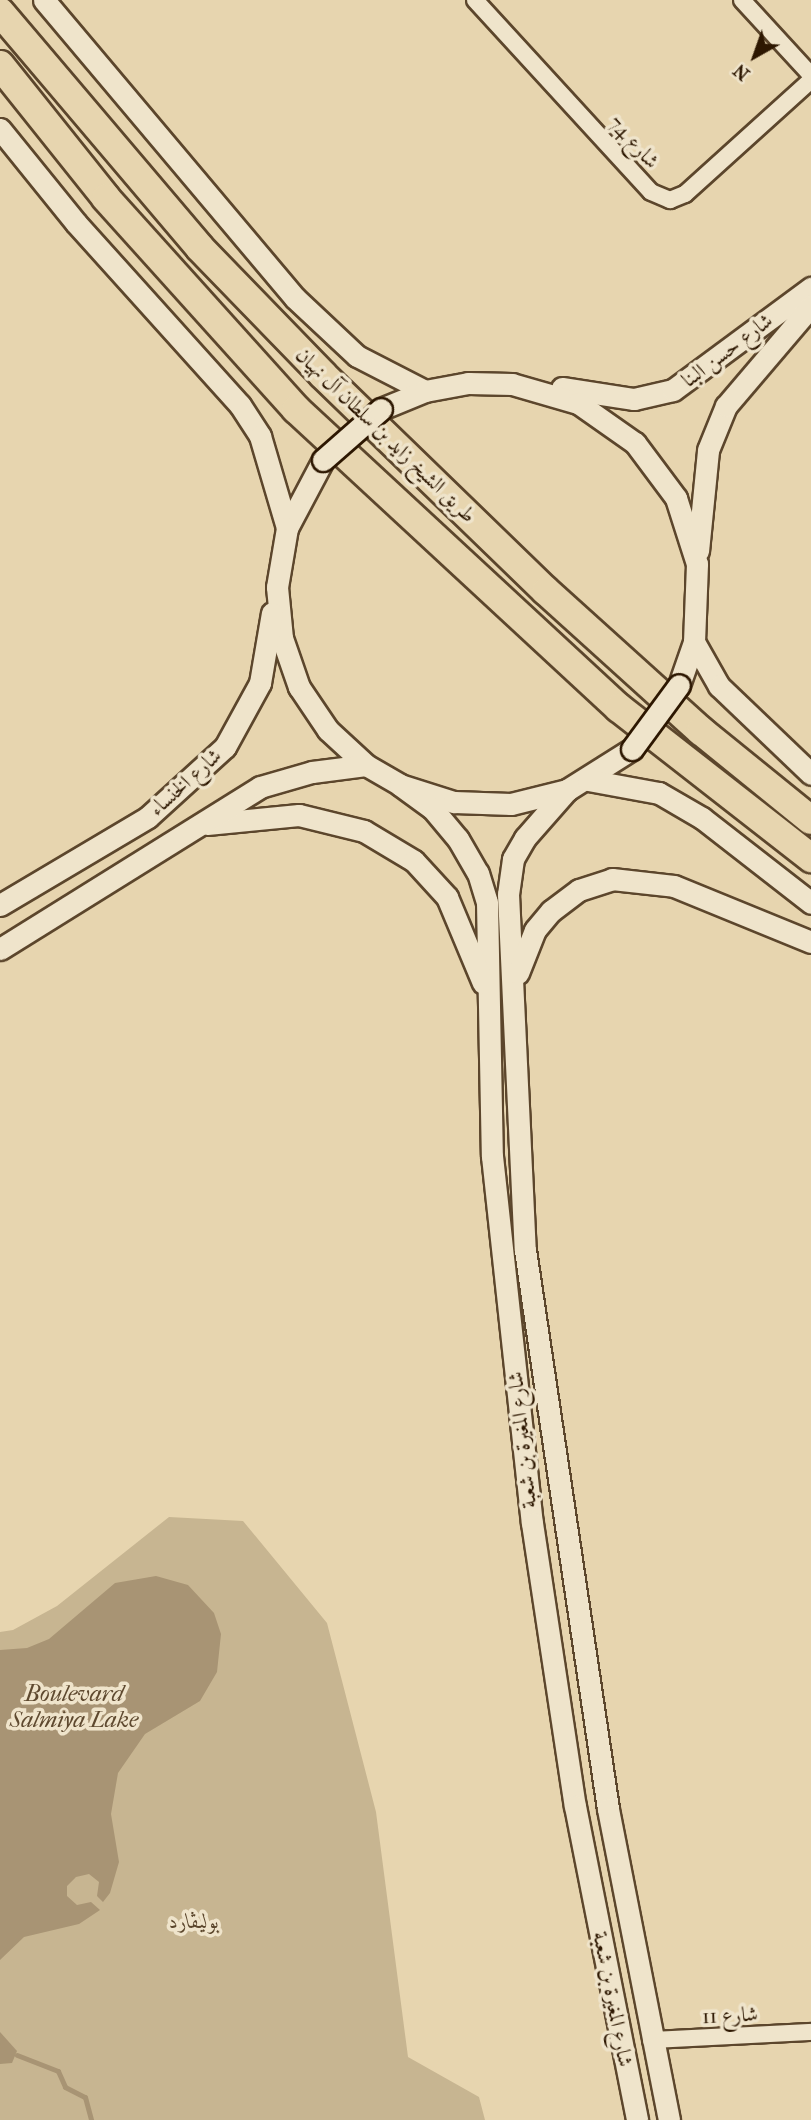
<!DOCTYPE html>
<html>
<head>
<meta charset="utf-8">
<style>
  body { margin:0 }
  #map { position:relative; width:811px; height:2120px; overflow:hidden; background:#e7d5af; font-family:"IM FELL French Canon",Amiri,serif }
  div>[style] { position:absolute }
  .green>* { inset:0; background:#c7b591 }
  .water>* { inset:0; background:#a89474 }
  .stream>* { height:5px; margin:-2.5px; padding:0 2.5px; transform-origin:2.5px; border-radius:2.5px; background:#a89474 }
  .roads { filter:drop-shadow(2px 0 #5c462c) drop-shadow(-2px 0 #5c462c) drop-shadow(0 2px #5c462c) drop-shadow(0 -2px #5c462c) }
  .street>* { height:16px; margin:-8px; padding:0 8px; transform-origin:8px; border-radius:8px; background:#efe4cb }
  .secondary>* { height:21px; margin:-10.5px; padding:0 10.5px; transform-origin:10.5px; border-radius:10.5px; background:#efe4cb }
  .highway>* { height:28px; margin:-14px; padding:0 14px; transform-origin:14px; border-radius:14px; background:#e7d5af }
  .bridges { filter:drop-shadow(2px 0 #2d1701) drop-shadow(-2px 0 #2d1701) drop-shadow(0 2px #2d1701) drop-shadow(0 -2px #2d1701) }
  .secondary-bridge>* { height:21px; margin:-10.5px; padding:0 10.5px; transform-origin:10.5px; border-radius:10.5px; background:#efe4cb }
  span { translate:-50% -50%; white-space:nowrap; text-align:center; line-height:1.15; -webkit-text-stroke:7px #efe4cb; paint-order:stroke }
  .street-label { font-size:21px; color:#2d1701 }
  .park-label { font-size:21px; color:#5b462c; font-style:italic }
  .water-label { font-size:23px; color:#5e492f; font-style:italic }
  .north { position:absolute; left:720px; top:21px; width:70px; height:70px; -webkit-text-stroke:5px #efe4cb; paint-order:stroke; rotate:220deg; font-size:19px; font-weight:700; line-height:28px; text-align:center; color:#2d1701 }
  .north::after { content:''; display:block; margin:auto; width:24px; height:32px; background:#2d1701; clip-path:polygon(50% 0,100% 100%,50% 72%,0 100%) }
</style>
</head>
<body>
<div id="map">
  <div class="green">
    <div style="clip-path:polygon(169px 1517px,243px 1521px,327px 1623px,376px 1812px,408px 2057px,479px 2097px,485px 2120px,0 2120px,0 1632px,13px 1630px,57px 1606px)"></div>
  </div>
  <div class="water">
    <div style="clip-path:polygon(156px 1576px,188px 1585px,214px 1613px,221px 1634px,217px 1672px,200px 1701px,145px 1734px,118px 1773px,111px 1814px,119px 1862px,110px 1893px,103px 1902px,97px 1896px,99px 1882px,89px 1874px,76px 1877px,67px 1886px,67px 1896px,77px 1905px,91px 1902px,100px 1910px,79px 1924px,24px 1937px,0 1960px,0 1650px,27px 1648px,49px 1639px,115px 1583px)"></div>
    <div style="clip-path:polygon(0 2032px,17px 2051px,12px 2063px,0 2064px)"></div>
  </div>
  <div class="stream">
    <div style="left:17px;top:2055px;width:44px;rotate:21.3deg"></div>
    <div style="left:58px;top:2071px;width:17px;rotate:66deg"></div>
    <div style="left:65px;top:2087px;width:22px;rotate:27deg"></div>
    <div style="left:85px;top:2097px;width:24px;rotate:75deg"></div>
  </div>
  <div class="roads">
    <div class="street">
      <div style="left:475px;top:0;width:260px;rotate:47.5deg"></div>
      <div style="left:651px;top:192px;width:21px;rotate:23deg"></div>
      <div style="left:670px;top:200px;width:16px;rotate:-22deg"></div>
      <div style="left:685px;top:194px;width:170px;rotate:-42.1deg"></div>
      <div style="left:742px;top:0;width:102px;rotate:47.4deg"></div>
      <div style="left:651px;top:2040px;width:160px;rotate:-2.9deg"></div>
    </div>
    <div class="secondary">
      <div style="left:44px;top:0;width:390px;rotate:49.9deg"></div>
      <div style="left:295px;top:298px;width:85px;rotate:43.1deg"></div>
      <div style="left:357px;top:356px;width:76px;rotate:27.2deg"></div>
      <div style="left:0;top:129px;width:121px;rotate:51deg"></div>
      <div style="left:76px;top:223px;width:245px;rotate:48deg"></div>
      <div style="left:240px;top:405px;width:37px;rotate:57deg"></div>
      <div style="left:260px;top:436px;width:96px;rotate:73.6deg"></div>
      <div style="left:562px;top:388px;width:73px;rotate:8.7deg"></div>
      <div style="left:634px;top:399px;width:40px;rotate:-13deg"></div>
      <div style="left:673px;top:390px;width:172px;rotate:-36.5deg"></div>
      <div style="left:381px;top:409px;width:48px;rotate:-22.2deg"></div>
      <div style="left:425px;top:391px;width:44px;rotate:-10.5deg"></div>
      <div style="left:468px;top:383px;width:44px;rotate:1.3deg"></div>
      <div style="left:512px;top:384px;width:69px;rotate:16.1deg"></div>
      <div style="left:578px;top:403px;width:70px;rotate:35.1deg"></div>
      <div style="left:635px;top:443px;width:69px;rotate:53.3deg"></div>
      <div style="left:676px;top:498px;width:69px;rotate:72.3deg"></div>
      <div style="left:697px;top:564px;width:78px;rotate:92.2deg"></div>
      <div style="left:694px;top:642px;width:46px;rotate:109.2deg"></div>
      <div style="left:323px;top:460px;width:77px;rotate:117.9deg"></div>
      <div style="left:287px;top:528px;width:60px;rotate:99.6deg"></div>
      <div style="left:277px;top:587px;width:51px;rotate:84.4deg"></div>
      <div style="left:282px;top:638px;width:52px;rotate:70.9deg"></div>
      <div style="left:299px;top:687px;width:52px;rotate:56deg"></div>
      <div style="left:328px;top:730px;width:52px;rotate:42.6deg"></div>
      <div style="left:366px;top:765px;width:39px;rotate:30deg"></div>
      <div style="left:400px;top:785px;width:57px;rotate:17.5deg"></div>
      <div style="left:454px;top:802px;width:57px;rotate:2deg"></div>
      <div style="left:511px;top:804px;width:58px;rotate:-14deg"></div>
      <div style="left:567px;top:790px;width:77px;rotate:-32.2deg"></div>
      <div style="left:698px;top:551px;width:101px;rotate:-84.3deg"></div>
      <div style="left:708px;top:450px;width:48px;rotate:-67.8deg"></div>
      <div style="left:726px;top:406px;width:131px;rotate:-49.6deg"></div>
      <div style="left:694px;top:642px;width:51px;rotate:60.4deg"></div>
      <div style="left:719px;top:686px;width:127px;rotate:43.7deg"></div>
      <div style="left:588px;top:780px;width:72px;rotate:10.4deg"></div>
      <div style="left:659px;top:793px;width:50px;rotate:30.2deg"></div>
      <div style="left:702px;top:818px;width:138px;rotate:37.9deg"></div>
      <div style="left:400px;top:785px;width:39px;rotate:36deg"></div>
      <div style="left:432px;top:808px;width:40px;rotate:50deg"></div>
      <div style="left:458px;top:839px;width:39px;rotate:60deg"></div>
      <div style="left:478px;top:873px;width:30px;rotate:73deg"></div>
      <div style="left:487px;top:902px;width:254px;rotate:88.9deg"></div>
      <div style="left:492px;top:1156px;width:369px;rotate:83.8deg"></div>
      <div style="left:532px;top:1523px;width:286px;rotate:81.4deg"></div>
      <div style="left:575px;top:1806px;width:320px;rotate:78.8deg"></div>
      <div style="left:567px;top:790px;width:64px;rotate:131.2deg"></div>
      <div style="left:525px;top:838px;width:24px;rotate:120deg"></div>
      <div style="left:513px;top:859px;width:35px;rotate:98deg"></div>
      <div style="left:508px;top:894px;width:356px;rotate:87.3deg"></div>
      <div style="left:525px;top:1250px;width:565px;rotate:81.55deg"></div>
      <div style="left:608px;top:1809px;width:317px;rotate:78.9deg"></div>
      <div style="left:207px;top:824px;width:92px;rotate:-5.6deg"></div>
      <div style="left:299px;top:815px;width:67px;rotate:13.8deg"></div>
      <div style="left:364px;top:831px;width:58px;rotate:31deg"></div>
      <div style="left:414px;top:861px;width:49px;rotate:47.5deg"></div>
      <div style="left:447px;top:897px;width:93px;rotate:67.3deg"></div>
      <div style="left:0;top:905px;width:172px;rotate:-30.7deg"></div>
      <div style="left:148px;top:817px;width:104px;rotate:-42.3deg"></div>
      <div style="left:225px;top:747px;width:73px;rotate:-61.3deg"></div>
      <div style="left:260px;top:683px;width:71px;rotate:-80.3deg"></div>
      <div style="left:0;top:949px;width:306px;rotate:-31.9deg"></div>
      <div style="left:260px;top:787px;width:54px;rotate:-16.1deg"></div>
      <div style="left:312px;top:772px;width:54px;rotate:-7.4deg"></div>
      <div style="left:518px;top:973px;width:46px;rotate:-68.4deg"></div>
      <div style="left:535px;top:930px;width:25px;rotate:-50deg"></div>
      <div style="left:551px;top:911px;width:35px;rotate:-37deg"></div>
      <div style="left:579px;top:890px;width:35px;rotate:-18deg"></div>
      <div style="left:612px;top:879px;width:62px;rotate:6.4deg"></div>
      <div style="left:674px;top:886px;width:148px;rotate:22.2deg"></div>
    </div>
    <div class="highway">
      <div style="left:0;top:12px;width:309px;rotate:49.7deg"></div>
      <div style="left:200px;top:248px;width:177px;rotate:45.9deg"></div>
      <div style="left:323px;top:375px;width:310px;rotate:44.1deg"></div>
      <div style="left:546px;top:591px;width:209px;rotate:42.1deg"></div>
      <div style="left:701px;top:731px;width:141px;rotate:39deg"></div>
      <div style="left:0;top:65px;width:170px;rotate:51.4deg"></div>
      <div style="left:106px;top:198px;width:284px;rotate:48deg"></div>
      <div style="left:296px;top:409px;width:440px;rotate:42.8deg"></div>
      <div style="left:619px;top:708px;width:244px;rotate:38deg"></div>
    </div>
  </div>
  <div class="bridges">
    <div class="secondary-bridge">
      <div style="left:323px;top:460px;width:77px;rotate:-41.3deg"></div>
      <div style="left:632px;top:749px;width:79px;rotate:-53.7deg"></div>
    </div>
  </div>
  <div class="street-label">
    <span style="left:634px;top:142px;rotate:47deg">شارع 74</span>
    <span style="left:727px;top:350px;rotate:-37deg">شارع حسن البنا</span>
    <span style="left:386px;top:435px;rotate:44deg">طريق الشيخ زايد بن سلطان آل نهيان</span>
    <span style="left:185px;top:782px;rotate:-42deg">شارع الخنساء</span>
    <span style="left:522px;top:1440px;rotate:-96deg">شارع المغيرة بن شعبة</span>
    <span style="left:613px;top:1999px;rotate:79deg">شارع المغيرة بن شعبة</span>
    <span style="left:730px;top:2015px;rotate:-3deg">شارع 11</span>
  </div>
  <div class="park-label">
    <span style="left:194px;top:1921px">بوليڤارد</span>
  </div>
  <div class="water-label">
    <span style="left:74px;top:1707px">Boulevard<br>Salmiya Lake</span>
  </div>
  <div class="north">N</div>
</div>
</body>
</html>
